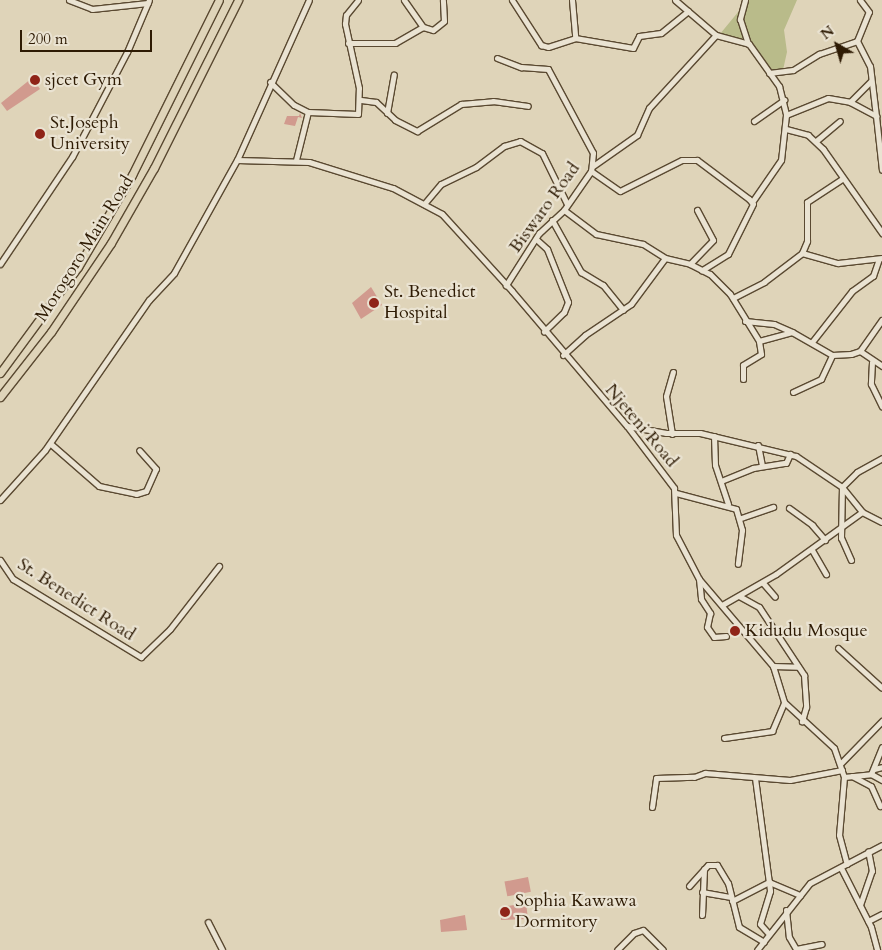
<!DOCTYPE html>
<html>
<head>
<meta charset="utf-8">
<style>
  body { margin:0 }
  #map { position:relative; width:882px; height:950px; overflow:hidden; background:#dfd4b9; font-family:Cardo,serif }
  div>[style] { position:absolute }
  .green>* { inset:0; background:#b9bb8a }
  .building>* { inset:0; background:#d19a8e; transform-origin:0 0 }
  .roads { filter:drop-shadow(1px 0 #5a4931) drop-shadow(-1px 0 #5a4931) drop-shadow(0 1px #5a4931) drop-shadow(0 -1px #5a4931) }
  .minor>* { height:5px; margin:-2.5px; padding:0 2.5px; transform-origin:2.5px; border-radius:2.5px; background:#eae3d2 }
  .highway>* { height:7px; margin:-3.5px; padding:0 3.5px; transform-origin:3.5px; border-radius:3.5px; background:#dfd4b9 }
  .dots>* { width:14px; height:14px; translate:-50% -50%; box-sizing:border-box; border:2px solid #eae3d2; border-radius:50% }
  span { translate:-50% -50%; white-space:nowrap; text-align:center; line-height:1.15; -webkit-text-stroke:4.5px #eae3d2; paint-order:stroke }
  .poi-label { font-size:18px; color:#2e1b04 }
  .left { translate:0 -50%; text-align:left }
  .street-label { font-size:18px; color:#2e1b04 }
  .north { position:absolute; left:812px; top:20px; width:50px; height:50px; -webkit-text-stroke:4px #eae3d2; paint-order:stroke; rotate:322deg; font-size:14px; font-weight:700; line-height:20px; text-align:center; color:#2e1b04 }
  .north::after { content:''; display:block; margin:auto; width:18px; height:22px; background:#2e1b04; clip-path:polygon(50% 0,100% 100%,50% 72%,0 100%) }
  .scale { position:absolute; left:20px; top:30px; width:132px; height:22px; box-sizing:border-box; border:2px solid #2e1b04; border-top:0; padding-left:6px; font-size:15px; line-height:18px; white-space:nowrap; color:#2e1b04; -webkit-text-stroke:4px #eae3d2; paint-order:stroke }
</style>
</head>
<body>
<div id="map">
  <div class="green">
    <div style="clip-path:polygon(748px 0,797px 0,784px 30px,787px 52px,783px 70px,770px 72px,748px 41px,720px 34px)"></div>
  </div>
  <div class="building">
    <div style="clip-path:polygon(32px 78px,40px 89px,7px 111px,1px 103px)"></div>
    <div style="clip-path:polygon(300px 113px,302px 118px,298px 117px,295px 126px,284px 124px,287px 116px,299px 116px)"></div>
    <div style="clip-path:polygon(371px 287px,382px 305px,361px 319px,352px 303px)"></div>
    <div style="left:528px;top:877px;width:15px;height:24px;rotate:79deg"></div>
    <div style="clip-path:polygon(526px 903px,528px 919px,501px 920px,501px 907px)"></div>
    <div style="clip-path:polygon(465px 915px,467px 930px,441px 932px,440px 920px)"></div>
  </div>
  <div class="roads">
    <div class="minor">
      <div style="left:69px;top:0;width:25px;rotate:21deg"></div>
      <div style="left:92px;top:9px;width:56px;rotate:-6.1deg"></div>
      <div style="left:404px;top:0;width:33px;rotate:55deg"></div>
      <div style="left:423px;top:27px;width:10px;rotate:17deg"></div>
      <div style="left:433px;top:30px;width:14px;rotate:-39deg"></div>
      <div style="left:444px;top:21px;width:21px;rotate:-93deg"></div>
      <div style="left:512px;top:0;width:54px;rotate:57.2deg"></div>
      <div style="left:541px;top:45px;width:7px;rotate:16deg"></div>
      <div style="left:548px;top:47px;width:28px;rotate:-18deg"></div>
      <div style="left:575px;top:38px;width:59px;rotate:9.8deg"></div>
      <div style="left:633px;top:48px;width:13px;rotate:-63deg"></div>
      <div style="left:639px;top:36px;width:22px;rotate:-8deg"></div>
      <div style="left:661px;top:33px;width:35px;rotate:-39deg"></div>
      <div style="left:572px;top:0;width:38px;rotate:85deg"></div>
      <div style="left:675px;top:0;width:54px;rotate:40.5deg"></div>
      <div style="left:716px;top:35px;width:34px;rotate:15deg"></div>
      <div style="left:749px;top:44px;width:52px;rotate:54.5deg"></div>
      <div style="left:779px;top:86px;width:30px;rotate:76deg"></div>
      <div style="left:786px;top:115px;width:45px;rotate:96.3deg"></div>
      <div style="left:781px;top:160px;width:51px;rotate:124.6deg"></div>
      <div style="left:745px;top:0;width:20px;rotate:105deg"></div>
      <div style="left:740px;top:19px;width:26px;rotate:72deg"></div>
      <div style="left:857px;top:41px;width:31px;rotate:-68deg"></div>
      <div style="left:869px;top:12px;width:15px;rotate:-127deg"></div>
      <div style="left:348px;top:43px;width:47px"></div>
      <div style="left:395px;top:43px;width:32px;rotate:-30deg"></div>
      <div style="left:497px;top:58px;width:26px;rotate:21deg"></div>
      <div style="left:521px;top:67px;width:27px;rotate:4deg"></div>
      <div style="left:548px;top:69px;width:95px;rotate:61.8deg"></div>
      <div style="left:593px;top:153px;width:18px;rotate:96deg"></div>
      <div style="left:591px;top:171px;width:47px;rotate:124.7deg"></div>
      <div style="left:564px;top:210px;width:34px;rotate:137deg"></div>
      <div style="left:539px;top:233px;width:62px;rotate:122.4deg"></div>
      <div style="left:769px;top:73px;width:24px;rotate:-7deg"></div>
      <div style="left:793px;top:70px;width:31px;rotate:-32deg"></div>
      <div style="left:819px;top:54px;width:40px;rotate:-18.9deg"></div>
      <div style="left:857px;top:41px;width:28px;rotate:63deg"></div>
      <div style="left:870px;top:66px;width:50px;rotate:83.2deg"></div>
      <div style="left:270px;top:82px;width:33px;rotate:44deg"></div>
      <div style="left:294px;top:105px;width:16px;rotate:27deg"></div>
      <div style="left:308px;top:112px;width:50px;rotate:2.3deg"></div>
      <div style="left:358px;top:114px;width:26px;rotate:-88deg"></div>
      <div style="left:359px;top:88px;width:66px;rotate:-102.3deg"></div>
      <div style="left:345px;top:24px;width:9px;rotate:-84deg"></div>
      <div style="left:346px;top:15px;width:19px;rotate:-51deg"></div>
      <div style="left:361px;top:100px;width:15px;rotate:8deg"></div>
      <div style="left:376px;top:102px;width:26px;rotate:43deg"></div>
      <div style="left:395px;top:120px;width:25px;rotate:27deg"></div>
      <div style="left:417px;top:131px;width:52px;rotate:-31.5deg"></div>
      <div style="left:461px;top:104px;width:32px;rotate:-5deg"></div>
      <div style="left:493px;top:101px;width:35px;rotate:8deg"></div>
      <div style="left:850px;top:102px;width:30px;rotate:-45deg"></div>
      <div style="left:387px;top:113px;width:39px;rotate:-80deg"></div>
      <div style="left:786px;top:115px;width:45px;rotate:-22deg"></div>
      <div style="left:828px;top:98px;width:22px;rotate:10deg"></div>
      <div style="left:850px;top:102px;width:30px;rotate:28deg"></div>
      <div style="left:876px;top:116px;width:54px;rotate:83.7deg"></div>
      <div style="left:754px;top:121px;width:37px;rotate:-35deg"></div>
      <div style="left:786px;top:129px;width:23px;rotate:15deg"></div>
      <div style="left:808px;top:135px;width:21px;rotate:43deg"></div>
      <div style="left:823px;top:149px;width:103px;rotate:54.9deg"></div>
      <div style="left:816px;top:141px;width:31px;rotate:-40deg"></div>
      <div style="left:237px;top:160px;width:72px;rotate:1.6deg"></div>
      <div style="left:309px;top:162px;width:88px;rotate:17.2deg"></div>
      <div style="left:393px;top:188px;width:55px;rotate:28deg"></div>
      <div style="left:442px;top:214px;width:104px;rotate:47.7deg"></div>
      <div style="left:512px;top:291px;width:177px;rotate:49.6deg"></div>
      <div style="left:627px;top:426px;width:78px;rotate:52.8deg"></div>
      <div style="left:674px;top:488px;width:47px;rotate:87.6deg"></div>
      <div style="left:676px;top:535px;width:50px;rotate:62.4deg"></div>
      <div style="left:699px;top:579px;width:114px;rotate:49.6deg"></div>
      <div style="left:773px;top:666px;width:38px;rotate:73deg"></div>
      <div style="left:784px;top:702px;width:68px;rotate:42.6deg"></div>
      <div style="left:834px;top:748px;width:31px;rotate:71deg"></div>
      <div style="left:844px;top:777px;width:58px;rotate:94.9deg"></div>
      <div style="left:839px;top:835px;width:30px;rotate:75deg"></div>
      <div style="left:296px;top:160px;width:49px;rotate:-76deg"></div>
      <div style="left:593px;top:166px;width:54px;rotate:-35.2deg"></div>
      <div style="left:637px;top:135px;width:30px;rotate:-66deg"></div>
      <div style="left:649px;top:108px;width:99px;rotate:-47.5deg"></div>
      <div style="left:591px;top:171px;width:35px;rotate:35deg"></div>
      <div style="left:620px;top:191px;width:69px;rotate:-26.6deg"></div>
      <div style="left:682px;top:160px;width:15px"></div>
      <div style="left:697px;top:160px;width:65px;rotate:36.9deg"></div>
      <div style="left:749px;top:199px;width:6px;rotate:51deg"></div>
      <div style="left:753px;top:204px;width:56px;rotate:116.6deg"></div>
      <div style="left:728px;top:254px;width:31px;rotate:148deg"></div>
      <div style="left:424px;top:204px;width:26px;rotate:-50deg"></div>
      <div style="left:441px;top:184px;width:39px;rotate:-26deg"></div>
      <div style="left:476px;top:167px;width:35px;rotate:-37deg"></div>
      <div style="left:504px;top:146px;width:17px;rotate:-17deg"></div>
      <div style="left:520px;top:141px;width:25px;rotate:29deg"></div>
      <div style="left:542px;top:153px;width:57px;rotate:63.9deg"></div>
      <div style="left:564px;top:210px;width:40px;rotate:37deg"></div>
      <div style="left:596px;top:234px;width:48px;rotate:12deg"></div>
      <div style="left:643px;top:244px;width:26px;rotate:32deg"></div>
      <div style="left:665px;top:258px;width:26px;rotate:13deg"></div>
      <div style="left:690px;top:264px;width:22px;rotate:27deg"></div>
      <div style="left:710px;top:274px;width:28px;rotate:45deg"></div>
      <div style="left:730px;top:294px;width:55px;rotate:58.3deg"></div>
      <div style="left:759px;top:341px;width:34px;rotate:-15deg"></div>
      <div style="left:792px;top:332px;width:46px;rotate:29.9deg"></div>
      <div style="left:832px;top:355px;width:19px;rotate:-3deg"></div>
      <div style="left:851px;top:354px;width:9px;rotate:-18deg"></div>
      <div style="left:860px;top:351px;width:38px;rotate:-55deg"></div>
      <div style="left:552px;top:220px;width:60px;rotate:60.9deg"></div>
      <div style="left:581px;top:272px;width:26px;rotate:31deg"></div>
      <div style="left:603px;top:285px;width:32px;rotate:51deg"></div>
      <div style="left:536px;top:239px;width:15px;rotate:42deg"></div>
      <div style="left:547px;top:249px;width:57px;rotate:68.4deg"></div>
      <div style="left:568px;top:302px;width:11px;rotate:112deg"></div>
      <div style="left:564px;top:312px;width:28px;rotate:136deg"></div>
      <div style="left:802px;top:253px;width:37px;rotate:16deg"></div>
      <div style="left:838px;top:263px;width:44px;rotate:-6.5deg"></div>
      <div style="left:0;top:264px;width:129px;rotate:-56.1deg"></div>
      <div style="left:72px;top:157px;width:119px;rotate:-62.4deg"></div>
      <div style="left:127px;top:52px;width:56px;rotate:-67.1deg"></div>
      <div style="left:690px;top:264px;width:33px;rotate:-46deg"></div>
      <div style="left:713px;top:240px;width:34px;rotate:-118deg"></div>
      <div style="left:733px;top:298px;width:35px;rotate:-27deg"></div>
      <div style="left:764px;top:282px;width:48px;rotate:-37.3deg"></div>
      <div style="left:802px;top:253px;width:13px;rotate:-67deg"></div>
      <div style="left:807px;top:241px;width:39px;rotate:-90deg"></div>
      <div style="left:807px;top:202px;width:42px;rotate:-33.3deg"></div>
      <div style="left:745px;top:321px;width:29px;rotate:6deg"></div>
      <div style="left:774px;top:324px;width:20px;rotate:24deg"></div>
      <div style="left:812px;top:342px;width:65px;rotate:-51.9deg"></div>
      <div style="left:852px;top:291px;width:26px;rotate:-36deg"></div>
      <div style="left:873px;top:276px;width:18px;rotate:-71deg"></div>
      <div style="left:860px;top:351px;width:27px;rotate:34deg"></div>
      <div style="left:563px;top:355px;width:30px;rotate:-42deg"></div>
      <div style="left:585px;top:335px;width:55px;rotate:-34deg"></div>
      <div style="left:631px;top:304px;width:57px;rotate:-53.5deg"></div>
      <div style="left:872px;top:362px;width:22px;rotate:93deg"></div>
      <div style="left:871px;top:384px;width:25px;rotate:64deg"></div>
      <div style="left:743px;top:379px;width:14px;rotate:-90deg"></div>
      <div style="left:743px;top:365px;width:21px;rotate:-31deg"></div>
      <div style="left:761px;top:354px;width:13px;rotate:-99deg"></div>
      <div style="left:793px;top:392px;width:31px;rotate:-25deg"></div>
      <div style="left:821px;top:379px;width:26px;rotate:-65deg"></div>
      <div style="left:627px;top:426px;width:40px;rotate:10deg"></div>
      <div style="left:666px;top:433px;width:34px"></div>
      <div style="left:700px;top:433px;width:99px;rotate:13.5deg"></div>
      <div style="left:796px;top:456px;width:55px;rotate:34deg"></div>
      <div style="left:842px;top:487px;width:32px;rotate:51deg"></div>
      <div style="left:862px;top:512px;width:22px;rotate:27deg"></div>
      <div style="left:672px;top:434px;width:38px;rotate:-99deg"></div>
      <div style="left:666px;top:396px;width:25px;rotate:-74deg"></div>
      <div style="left:714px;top:436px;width:29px;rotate:88deg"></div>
      <div style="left:715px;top:465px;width:41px;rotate:71.6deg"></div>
      <div style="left:52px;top:445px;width:62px;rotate:41.1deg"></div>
      <div style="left:99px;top:486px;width:38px;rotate:12deg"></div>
      <div style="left:136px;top:494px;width:10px;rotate:-17deg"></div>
      <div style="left:146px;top:491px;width:24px;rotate:-66deg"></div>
      <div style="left:156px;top:469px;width:25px;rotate:-132deg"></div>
      <div style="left:758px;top:445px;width:21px;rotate:79deg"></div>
      <div style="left:721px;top:481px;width:35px;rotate:-22deg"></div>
      <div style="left:753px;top:468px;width:33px;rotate:-9deg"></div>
      <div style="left:786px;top:463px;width:10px;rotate:-66deg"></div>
      <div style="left:676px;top:493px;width:62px;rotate:14.9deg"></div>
      <div style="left:736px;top:509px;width:22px;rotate:74deg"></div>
      <div style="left:742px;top:530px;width:34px;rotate:97deg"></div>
      <div style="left:0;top:500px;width:67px;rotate:-48deg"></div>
      <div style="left:45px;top:450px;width:183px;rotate:-55.3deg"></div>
      <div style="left:149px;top:300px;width:37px;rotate:-47deg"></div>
      <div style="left:174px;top:273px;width:129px;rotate:-60.9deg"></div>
      <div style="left:237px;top:160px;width:175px;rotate:-65.8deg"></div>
      <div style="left:789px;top:508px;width:29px;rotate:36deg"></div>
      <div style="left:812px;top:525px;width:20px;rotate:49deg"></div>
      <div style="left:741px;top:518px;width:34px;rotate:-19deg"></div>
      <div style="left:812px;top:550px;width:28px;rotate:60deg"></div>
      <div style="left:0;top:560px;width:23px;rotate:56deg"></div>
      <div style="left:13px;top:579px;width:150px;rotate:31.4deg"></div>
      <div style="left:141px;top:657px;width:40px;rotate:-44deg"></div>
      <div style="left:170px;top:629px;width:80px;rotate:-52.1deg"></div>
      <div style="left:851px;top:560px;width:24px;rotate:-114deg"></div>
      <div style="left:841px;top:538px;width:51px;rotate:-88.9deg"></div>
      <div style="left:842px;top:487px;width:21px;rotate:-45deg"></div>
      <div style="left:857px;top:472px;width:29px;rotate:-29deg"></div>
      <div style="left:699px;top:579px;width:20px;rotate:84deg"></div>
      <div style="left:701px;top:599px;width:17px;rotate:57deg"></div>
      <div style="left:710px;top:613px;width:14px;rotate:102deg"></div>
      <div style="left:707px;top:627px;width:12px;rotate:55deg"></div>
      <div style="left:714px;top:637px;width:12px;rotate:-5deg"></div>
      <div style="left:763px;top:583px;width:18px;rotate:49deg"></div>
      <div style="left:739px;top:596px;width:23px;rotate:29deg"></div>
      <div style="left:759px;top:607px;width:82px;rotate:56.5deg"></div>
      <div style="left:804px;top:675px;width:32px;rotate:86deg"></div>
      <div style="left:806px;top:707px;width:15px;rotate:106deg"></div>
      <div style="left:722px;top:605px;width:62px;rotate:-29.9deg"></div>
      <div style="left:776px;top:574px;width:106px;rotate:-35.8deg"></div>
      <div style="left:838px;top:648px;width:59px;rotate:42.3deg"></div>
      <div style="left:773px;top:666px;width:25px;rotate:2deg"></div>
      <div style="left:724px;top:738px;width:49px;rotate:-8.3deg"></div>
      <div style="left:772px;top:731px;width:30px;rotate:-67deg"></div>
      <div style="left:841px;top:763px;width:59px;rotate:-45.7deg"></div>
      <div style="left:874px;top:769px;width:8px;rotate:-14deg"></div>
      <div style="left:871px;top:774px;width:29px;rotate:-68deg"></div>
      <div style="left:852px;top:776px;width:21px;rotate:28deg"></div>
      <div style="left:871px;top:786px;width:22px;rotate:66deg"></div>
      <div style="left:844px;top:777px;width:27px;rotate:-6deg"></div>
      <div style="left:871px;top:774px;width:13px;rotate:29deg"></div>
      <div style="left:755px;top:778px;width:114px;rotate:82.4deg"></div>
      <div style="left:770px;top:891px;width:34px;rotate:107deg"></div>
      <div style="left:760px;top:924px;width:13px;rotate:48deg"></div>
      <div style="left:652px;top:807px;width:29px;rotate:-82deg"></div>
      <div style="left:656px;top:778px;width:38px;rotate:-2deg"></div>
      <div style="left:694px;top:777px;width:12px;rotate:-20deg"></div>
      <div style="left:705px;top:773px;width:85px;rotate:4.7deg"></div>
      <div style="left:790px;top:780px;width:53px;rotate:-10.9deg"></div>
      <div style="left:841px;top:868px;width:66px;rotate:63deg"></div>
      <div style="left:871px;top:927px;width:24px;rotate:75deg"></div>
      <div style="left:689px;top:886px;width:28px;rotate:-48deg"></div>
      <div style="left:708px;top:865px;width:9px"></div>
      <div style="left:717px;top:865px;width:21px;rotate:59deg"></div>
      <div style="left:728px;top:883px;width:45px;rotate:76deg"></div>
      <div style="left:739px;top:927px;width:29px;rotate:31deg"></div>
      <div style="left:702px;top:892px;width:28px;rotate:10deg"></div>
      <div style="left:732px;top:901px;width:42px;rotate:-27.2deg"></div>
      <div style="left:769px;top:882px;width:34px;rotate:23deg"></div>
      <div style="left:860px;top:905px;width:36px;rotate:-71deg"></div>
      <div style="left:872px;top:871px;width:20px;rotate:-101deg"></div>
      <div style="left:786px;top:910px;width:27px;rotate:84deg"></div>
      <div style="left:789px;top:937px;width:14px;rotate:60deg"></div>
      <div style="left:796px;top:949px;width:26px;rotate:-11deg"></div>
      <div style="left:702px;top:915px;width:46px;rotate:-87.5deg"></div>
      <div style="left:868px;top:921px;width:16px;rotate:-27deg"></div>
      <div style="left:208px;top:922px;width:31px;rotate:63deg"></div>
      <div style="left:617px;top:950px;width:24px;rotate:-45deg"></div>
      <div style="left:634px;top:933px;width:9px;rotate:-18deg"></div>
      <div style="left:643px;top:930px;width:28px;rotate:45deg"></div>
      <div style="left:757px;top:950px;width:85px;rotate:-51.7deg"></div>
      <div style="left:810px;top:883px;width:81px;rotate:-27.8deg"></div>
    </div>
    <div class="highway">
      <div style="left:0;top:373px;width:132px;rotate:-53.7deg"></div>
      <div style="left:78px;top:267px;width:107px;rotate:-59.6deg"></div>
      <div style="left:132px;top:175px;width:195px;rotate:-63.6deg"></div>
      <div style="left:0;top:397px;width:83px;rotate:-51.9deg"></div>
      <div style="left:51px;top:332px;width:107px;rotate:-56deg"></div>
      <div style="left:111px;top:243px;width:86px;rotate:-60.2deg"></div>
      <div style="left:154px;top:168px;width:188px;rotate:-63.4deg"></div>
    </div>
  </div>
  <div class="dots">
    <div style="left:35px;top:80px;background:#8f2418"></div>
    <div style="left:40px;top:134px;background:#8f2418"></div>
    <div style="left:374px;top:303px;background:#8f2418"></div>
    <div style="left:735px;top:631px;background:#8f2418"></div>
    <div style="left:505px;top:912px;background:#8f2418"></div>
  </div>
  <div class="poi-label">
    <span class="left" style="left:45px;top:80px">sjcet Gym</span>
    <span class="left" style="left:50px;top:134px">St.Joseph<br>University</span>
    <span class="left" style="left:384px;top:303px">St. Benedict<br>Hospital</span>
    <span class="left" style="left:745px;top:631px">Kidudu Mosque</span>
    <span class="left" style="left:515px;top:912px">Sophia Kawawa<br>Dormitory</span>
  </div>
  <div class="street-label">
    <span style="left:545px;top:208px;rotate:-54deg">Biswaro Road</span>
    <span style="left:85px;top:249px;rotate:-58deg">Morogoro Main Road</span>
    <span style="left:641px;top:426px;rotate:50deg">Njeteni Road</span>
    <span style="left:76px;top:600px;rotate:33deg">St. Benedict Road</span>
  </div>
  <div class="north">N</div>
  <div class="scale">200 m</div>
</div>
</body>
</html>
